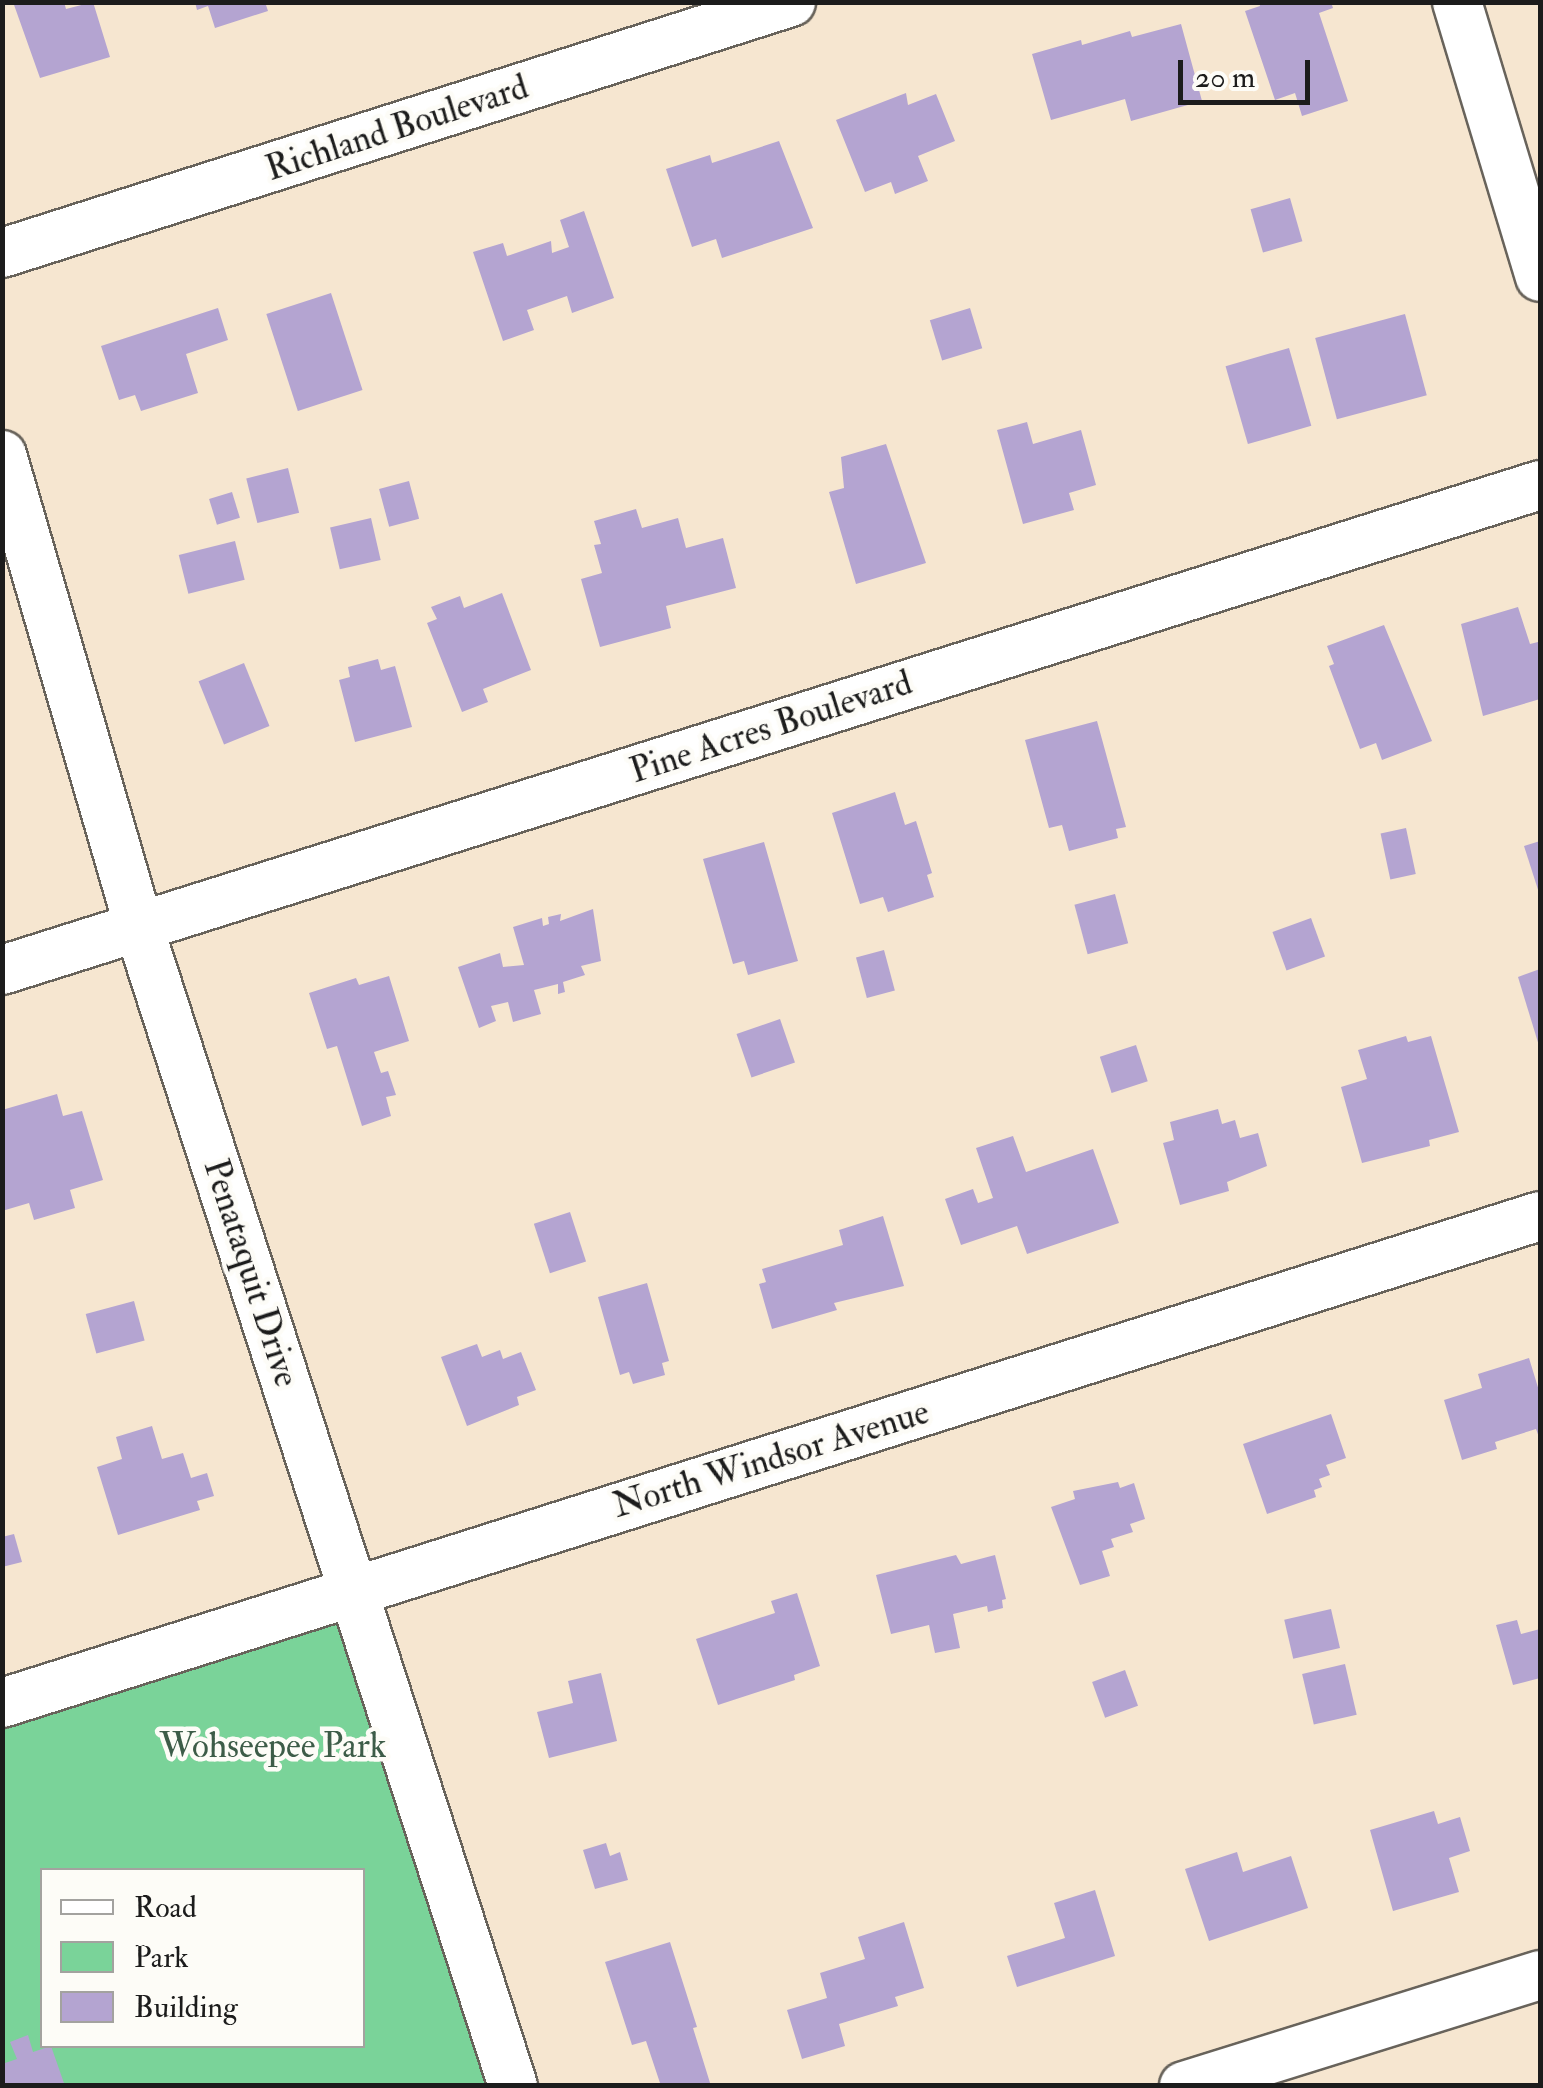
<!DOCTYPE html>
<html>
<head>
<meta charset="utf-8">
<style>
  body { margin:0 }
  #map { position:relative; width:1543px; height:2088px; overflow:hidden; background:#f6e6d0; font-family:"IM FELL Double Pica",serif }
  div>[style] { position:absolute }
  .green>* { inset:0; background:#7ad399 }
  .building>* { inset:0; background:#b4a4d1; transform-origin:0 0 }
  .roads { filter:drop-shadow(2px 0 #68635b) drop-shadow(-2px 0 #68635b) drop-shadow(0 2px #68635b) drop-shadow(0 -2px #68635b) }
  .minor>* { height:48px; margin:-24px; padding:0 24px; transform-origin:24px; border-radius:24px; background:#fff }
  span { translate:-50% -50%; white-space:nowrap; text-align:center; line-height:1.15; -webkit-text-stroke:9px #fdfcf7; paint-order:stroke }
  .street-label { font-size:35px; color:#1c1c1c }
  .park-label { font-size:35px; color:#3d5c48 }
  .frame { position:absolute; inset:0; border:5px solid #1c1c1c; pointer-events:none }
  .legend { position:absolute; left:40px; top:1868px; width:325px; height:180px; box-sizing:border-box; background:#fdfcf7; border:2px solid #a3a29f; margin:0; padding:12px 18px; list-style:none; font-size:30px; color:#1c1c1c }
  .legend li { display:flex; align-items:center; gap:20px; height:50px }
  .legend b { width:50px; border:2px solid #a3a29f }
  .scale { position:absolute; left:1178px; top:60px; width:132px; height:45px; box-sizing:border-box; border:5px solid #1c1c1c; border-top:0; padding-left:12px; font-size:30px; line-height:35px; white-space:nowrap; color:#1c1c1c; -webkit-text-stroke:8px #fdfcf7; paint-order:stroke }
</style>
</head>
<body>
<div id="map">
  <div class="green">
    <div style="clip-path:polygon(evenodd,354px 1590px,509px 2085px,3px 2085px,2px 1702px,354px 1590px,42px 1870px,362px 1870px,362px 2046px,42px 2046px,42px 1870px)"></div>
  </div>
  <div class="building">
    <div style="clip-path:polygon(13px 2px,64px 2px,66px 9px,93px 2px,110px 57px,40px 78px)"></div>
    <div style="clip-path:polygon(195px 2px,265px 2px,268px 11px,215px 28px,208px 6px,197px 10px)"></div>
    <div style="clip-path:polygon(1259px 2px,1331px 2px,1333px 8px,1319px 13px,1348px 101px,1302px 116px,1295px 93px,1275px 100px,1245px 11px,1260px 6px)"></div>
    <div style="clip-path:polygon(1181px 24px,1202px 101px,1131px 121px,1125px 99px,1051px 120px,1032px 54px,1081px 40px,1082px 45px,1130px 31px,1132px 37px)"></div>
    <div style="clip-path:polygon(906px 93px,908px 105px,936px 94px,955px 141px,918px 156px,928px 181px,895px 194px,891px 182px,865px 192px,836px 120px)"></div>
    <div style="clip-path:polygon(779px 141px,813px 228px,722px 258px,716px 239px,692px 247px,666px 169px,710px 155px,712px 163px)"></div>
    <div style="left:1290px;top:198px;width:45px;height:41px;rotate:74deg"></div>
    <div style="clip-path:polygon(584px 211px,614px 298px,572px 313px,567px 296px,527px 310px,534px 330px,503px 341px,473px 252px,503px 243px,507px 256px,551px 241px,552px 253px,569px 247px,560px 220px)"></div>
    <div style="left:331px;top:293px;width:102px;height:68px;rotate:72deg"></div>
    <div style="clip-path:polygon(218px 308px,228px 340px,186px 354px,198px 393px,141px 411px,135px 395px,119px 400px,101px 346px)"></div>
    <div style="left:970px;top:308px;width:42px;height:42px;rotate:73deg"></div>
    <div style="left:1405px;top:314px;width:84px;height:93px;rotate:75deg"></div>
    <div style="left:1289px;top:348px;width:81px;height:66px;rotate:74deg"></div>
    <div style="clip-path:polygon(1027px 422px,1033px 444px,1081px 430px,1096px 485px,1069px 493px,1074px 510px,1023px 524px,997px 430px)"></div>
    <div style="clip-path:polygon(886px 444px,926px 563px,856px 584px,829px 492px,844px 488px,841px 457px)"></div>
    <div style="left:288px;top:468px;width:46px;height:43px;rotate:76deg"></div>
    <div style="left:409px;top:481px;width:39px;height:31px;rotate:75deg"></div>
    <div style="left:232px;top:492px;width:27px;height:24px;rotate:73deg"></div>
    <div style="clip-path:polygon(636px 509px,642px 528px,678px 518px,686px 548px,723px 538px,736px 588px,666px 606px,671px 628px,600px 647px,581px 579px,602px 573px,594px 545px,601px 544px,594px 521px)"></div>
    <div style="left:371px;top:518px;width:43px;height:42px;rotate:77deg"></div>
    <div style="left:235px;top:541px;width:40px;height:58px;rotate:76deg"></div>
    <div style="clip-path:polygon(502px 593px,531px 670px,483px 689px,488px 702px,462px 712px,427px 623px,437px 619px,431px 607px,460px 596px,464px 608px)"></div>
    <div style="clip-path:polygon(1518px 607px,1530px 644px,1538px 642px,1540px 650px,1540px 699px,1483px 716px,1461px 624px)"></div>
    <div style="clip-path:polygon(1384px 625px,1432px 741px,1382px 760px,1376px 743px,1360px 749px,1329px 666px,1334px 664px,1327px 646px)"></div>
    <div style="clip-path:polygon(378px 659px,381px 670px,395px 666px,412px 727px,355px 742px,339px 680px,350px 677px,348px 667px)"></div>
    <div style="left:244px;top:663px;width:68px;height:49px;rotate:68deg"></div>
    <div style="clip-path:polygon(1097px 721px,1126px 827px,1116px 829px,1118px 838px,1069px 851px,1062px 825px,1049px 828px,1025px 740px)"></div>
    <div style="clip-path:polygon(895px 792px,905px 825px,916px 821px,932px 873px,927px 875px,934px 897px,888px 912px,883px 897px,860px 904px,832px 813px)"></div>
    <div style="left:1406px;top:828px;width:47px;height:26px;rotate:78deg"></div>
    <div style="clip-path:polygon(1540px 841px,1540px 896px,1524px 846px)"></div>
    <div style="clip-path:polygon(764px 842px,798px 961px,748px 975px,744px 961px,733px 964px,703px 859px)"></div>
    <div style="left:1115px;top:894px;width:51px;height:42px;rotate:75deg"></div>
    <div style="clip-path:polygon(593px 909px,601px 961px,581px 966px,585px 975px,563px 982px,565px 992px,558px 994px,558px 984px,534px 990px,541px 1014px,513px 1022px,508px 1002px,491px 1006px,496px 1021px,479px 1028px,458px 967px,500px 953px,503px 967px,524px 965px,513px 927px,542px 918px,543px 926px,549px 924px,548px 917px,561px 914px,560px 921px)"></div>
    <div style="left:1311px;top:918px;width:41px;height:41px;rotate:70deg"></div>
    <div style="left:884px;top:950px;width:42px;height:29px;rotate:75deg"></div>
    <div style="clip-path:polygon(1540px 969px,1540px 1049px,1518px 977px)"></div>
    <div style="clip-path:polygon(389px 976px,409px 1041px,374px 1052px,381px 1073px,388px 1071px,396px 1095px,386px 1097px,391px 1116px,362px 1126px,337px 1046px,327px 1049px,309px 993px,356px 978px,359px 985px)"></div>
    <div style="left:780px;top:1019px;width:46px;height:46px;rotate:71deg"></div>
    <div style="clip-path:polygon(1406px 1036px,1408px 1042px,1431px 1036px,1459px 1132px,1429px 1140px,1430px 1146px,1362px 1163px,1341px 1087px,1367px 1079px,1358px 1050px)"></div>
    <div style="left:1136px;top:1045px;width:38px;height:38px;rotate:72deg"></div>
    <div style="clip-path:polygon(57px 1094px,63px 1116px,82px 1111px,103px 1180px,70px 1190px,75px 1208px,34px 1220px,29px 1203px,2px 1211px,2px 1110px)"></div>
    <div style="clip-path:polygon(1218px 1109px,1222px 1124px,1235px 1120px,1240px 1138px,1258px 1133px,1267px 1166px,1227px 1182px,1229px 1191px,1180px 1205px,1163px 1143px,1174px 1140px,1170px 1122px)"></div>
    <div style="clip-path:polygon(1013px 1136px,1026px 1172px,1093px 1149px,1119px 1223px,1027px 1254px,1017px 1226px,961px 1245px,945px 1199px,973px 1189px,978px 1203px,993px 1198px,976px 1148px)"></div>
    <div style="left:570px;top:1212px;width:52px;height:38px;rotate:72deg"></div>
    <div style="clip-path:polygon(883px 1216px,904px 1286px,834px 1303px,837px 1310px,772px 1329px,759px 1284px,766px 1282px,762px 1269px,843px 1245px,839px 1230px)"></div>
    <div style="clip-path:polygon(647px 1283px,669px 1361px,662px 1363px,665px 1375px,633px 1384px,629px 1372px,620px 1375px,598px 1297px)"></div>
    <div style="left:134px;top:1301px;width:41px;height:50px;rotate:75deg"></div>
    <div style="clip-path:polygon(477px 1344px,482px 1357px,500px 1350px,503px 1359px,521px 1352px,536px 1390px,517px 1397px,519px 1405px,467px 1426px,441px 1357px)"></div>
    <div style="clip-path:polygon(1529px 1358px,1540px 1394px,1540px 1440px,1536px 1429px,1495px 1442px,1497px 1449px,1462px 1460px,1444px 1400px,1482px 1388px,1478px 1374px)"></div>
    <div style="clip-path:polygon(1331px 1414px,1346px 1458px,1326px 1465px,1330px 1475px,1319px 1479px,1322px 1487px,1314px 1490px,1316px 1497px,1267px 1514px,1243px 1444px)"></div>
    <div style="clip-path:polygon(152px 1426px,162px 1459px,183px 1453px,191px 1478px,207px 1473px,214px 1496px,197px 1501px,200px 1510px,118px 1535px,97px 1467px,122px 1459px,116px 1437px)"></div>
    <div style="clip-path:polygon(1118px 1482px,1120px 1488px,1134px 1483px,1145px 1519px,1130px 1524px,1133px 1532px,1111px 1539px,1114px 1547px,1102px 1551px,1110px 1576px,1080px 1585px,1051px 1507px,1075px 1499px,1073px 1491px)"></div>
    <div style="clip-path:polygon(14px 1534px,22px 1562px,2px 1567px,2px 1537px)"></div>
    <div style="clip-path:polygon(956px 1555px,961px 1564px,995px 1555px,1006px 1599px,1002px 1600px,1003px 1608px,988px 1612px,987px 1606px,953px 1614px,960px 1648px,935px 1653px,929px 1625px,891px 1634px,876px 1575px)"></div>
    <div style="clip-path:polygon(797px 1593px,820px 1666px,794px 1675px,795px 1680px,718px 1705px,696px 1639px,775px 1613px,771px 1601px)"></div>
    <div style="left:1331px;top:1609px;width:40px;height:48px;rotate:77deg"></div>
    <div style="clip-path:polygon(1517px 1620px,1521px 1634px,1540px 1629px,1540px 1678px,1513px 1685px,1496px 1625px)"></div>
    <div style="left:1345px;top:1664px;width:52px;height:44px;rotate:77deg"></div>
    <div style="left:1125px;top:1670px;width:38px;height:35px;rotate:70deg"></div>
    <div style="clip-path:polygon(601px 1673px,617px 1741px,549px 1758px,537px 1712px,573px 1703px,568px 1681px)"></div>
    <div style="clip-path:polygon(1434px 1811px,1438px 1824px,1460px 1817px,1470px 1851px,1449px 1858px,1459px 1892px,1393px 1911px,1370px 1830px)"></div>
    <div style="clip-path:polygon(606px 1843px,610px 1856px,620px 1852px,628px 1880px,595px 1889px,583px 1850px)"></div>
    <div style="clip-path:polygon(1237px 1852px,1243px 1872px,1291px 1856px,1308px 1908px,1209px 1941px,1185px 1869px)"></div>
    <div style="clip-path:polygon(1095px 1890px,1115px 1956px,1017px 1987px,1007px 1956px,1065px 1938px,1054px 1903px)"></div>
    <div style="clip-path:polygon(904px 1922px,924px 1988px,895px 1997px,898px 2006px,839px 2024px,845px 2046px,802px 2059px,787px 2010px,827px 1998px,820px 1973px,865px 1959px,858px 1937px)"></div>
    <div style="clip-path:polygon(670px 1942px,697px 2027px,693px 2028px,711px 2086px,661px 2086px,646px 2041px,632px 2045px,605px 1962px)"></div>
    <div style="clip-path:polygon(28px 2035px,33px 2052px,51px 2046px,65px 2086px,2px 2086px,2px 2064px,17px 2059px,10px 2042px)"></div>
  </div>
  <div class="roads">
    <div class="minor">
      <div style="left:1457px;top:2px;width:287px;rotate:73.2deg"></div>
      <div style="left:2px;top:253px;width:828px;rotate:-17.65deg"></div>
      <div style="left:2px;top:455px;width:492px;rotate:73.8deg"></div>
      <div style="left:139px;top:928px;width:1217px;rotate:72.1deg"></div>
      <div style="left:2px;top:970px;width:1613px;rotate:-17.5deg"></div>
      <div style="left:2px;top:1703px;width:1613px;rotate:-17.57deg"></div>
      <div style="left:1184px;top:2086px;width:373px;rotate:-17.3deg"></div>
    </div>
  </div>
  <div class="street-label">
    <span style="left:397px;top:128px;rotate:-18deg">Richland Boulevard</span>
    <span style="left:771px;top:727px;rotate:-18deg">Pine Acres Boulevard</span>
    <span style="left:251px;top:1273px;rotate:72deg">Penataquit Drive</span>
    <span style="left:771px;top:1459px;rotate:-17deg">North Windsor Avenue</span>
  </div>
  <div class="park-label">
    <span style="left:273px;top:1746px">Wohseepee Park</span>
  </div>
  <div class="frame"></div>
  <ul class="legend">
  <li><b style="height:12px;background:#fff"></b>Road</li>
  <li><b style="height:28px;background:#7ad399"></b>Park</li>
  <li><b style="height:28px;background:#b4a4d1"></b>Building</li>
  </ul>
  <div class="scale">20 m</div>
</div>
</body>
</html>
